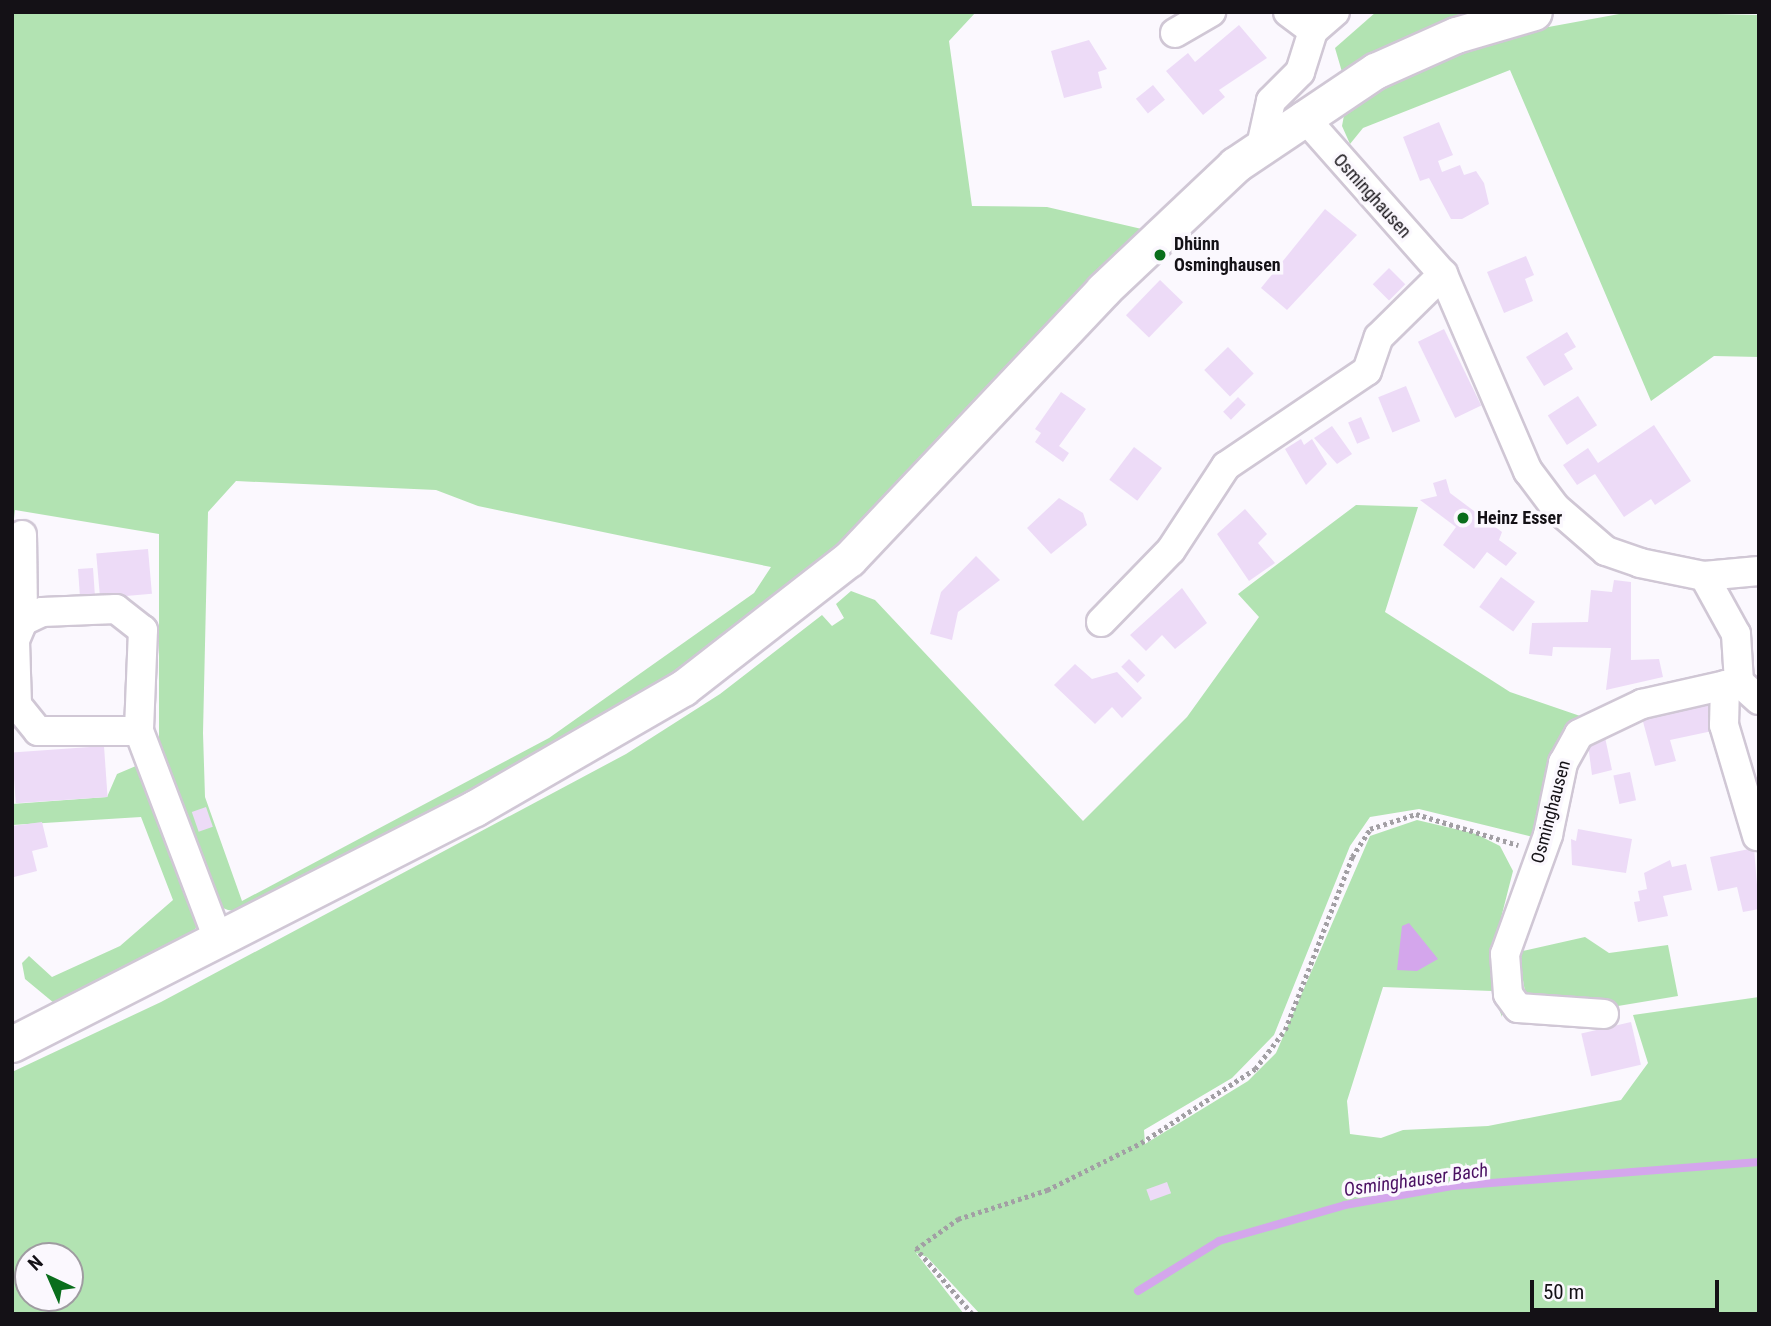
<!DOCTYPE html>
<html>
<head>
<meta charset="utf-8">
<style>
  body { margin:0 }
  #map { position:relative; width:1771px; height:1326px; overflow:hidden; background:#fbf8fe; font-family:"Roboto Condensed",sans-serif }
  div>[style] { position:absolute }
  .green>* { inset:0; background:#b2e3b2 }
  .water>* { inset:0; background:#d4a6ec }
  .stream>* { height:8px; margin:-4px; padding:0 4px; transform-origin:4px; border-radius:4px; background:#d4a6ec }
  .building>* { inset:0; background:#eddbf7; transform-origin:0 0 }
  .path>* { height:4.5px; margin-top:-2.25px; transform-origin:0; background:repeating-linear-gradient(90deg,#a29fa4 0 3.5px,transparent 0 7px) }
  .roads { filter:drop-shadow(2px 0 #d0c7d5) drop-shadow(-2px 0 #d0c7d5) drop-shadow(0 2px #d0c7d5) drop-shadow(0 -2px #d0c7d5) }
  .minor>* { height:28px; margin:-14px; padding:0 14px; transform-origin:14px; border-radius:14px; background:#fff }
  .major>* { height:35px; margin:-17.5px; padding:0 17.5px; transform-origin:17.5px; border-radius:17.5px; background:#fff }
  .dots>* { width:19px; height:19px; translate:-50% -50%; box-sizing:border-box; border:4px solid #fbf8fe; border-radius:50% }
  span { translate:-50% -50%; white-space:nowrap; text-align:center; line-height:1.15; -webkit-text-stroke:7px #fbf8fe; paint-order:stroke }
  .street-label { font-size:18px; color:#141116 }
  .poi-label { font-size:18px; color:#141116; font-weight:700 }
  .left { translate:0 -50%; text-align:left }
  .water-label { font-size:19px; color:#4a1062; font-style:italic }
  .frame { position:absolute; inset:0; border:14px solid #141116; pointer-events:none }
  .north { position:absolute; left:14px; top:1242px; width:70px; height:70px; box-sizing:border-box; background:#fbf8fe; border:2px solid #9f9ca1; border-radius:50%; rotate:316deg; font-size:19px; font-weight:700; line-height:28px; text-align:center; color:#141116 }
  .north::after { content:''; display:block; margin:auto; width:24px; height:32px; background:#0a6e1c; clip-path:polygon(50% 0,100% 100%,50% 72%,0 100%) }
  .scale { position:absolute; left:1530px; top:1280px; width:189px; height:32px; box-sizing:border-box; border:4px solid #141116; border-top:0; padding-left:9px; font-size:21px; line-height:24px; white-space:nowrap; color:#141116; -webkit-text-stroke:5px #fbf8fe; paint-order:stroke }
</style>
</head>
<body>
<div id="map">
  <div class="green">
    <div style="clip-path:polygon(evenodd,12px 12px,976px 12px,949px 41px,972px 206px,1047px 207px,1146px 230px,839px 548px,739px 632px,601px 723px,241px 912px,228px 910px,218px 906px,159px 756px,159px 534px,15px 510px,12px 535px,12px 12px,236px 481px,436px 490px,478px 506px,771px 567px,754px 593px,549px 738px,242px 901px,205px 797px,203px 733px,208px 512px,236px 481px)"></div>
    <div style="clip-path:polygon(1376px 12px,1469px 12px,1342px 72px,1335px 48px)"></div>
    <div style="clip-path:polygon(1630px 12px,1759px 15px,1759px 357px,1714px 356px,1651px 401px,1510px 70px,1363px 128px,1350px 144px,1342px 126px,1345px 110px,1366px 89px,1489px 38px)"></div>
    <div style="clip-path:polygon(evenodd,1356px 505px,1418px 507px,1385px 612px,1510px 692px,1586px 718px,1533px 837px,1419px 809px,1370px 817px,1350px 846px,1274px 1035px,1232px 1078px,1144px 1130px,1145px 1144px,1248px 1081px,1276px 1053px,1370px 836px,1417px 820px,1476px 834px,1500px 846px,1513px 871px,1501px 918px,1502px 1017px,1492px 991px,1383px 987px,1347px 1101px,1350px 1134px,1381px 1138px,1403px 1130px,1488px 1126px,1621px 1100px,1648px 1063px,1633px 1015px,1759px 997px,1759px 1314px,980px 1314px,927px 1257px,916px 1253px,964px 1314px,12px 1314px,12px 1072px,161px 1002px,626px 754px,720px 694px,822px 615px,832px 626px,844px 618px,836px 604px,851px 591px,875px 600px,1083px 821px,1187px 717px,1259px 617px,1238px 594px,1356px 505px,28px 1256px,70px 1256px,70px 1298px,28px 1298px,28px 1256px)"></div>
    <div style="clip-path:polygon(143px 763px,198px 919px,195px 931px,185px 945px,60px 1008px,25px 979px,22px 963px,29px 956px,52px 977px,120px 946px,173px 900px,141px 817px,12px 825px,12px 804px,107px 797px,117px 774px)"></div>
    <div style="clip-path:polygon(1585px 937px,1609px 953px,1668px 945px,1678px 996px,1600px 1009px,1527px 1003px,1518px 952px)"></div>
  </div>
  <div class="water">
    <div style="clip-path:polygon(1409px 923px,1438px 959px,1417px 971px,1397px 970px,1402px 926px)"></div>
  </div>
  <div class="stream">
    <div style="left:1138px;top:1291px;width:95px;rotate:-31.7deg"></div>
    <div style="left:1219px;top:1241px;width:131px;rotate:-15.9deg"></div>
    <div style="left:1345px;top:1205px;width:110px;rotate:-10deg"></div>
    <div style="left:1453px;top:1186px;width:307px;rotate:-4.5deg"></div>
  </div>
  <div class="building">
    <div style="clip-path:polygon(1239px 25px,1267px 58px,1219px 90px,1225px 97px,1203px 115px,1166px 71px,1188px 53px,1195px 62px)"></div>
    <div style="clip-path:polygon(1089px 40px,1107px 69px,1098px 72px,1102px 88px,1064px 98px,1051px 51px)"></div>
    <div style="left:1153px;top:85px;width:19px;height:22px;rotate:51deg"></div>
    <div style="clip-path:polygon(1439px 122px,1453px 155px,1438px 161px,1442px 172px,1460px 165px,1464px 175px,1476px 171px,1484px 183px,1489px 204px,1462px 219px,1451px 219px,1429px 178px,1420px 181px,1403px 137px)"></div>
    <div style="clip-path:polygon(1325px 209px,1357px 235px,1287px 310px,1261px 288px)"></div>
    <div style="clip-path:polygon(1526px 256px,1534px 275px,1525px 279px,1533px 301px,1504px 313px,1487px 272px)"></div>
    <div style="left:1389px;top:268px;width:23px;height:23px;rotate:45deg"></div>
    <div style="left:1160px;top:280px;width:32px;height:49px;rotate:44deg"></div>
    <div style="left:1444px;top:329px;width:85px;height:29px;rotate:64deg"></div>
    <div style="clip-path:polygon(1567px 332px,1576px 347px,1564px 354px,1573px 369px,1544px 386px,1526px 357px)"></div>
    <div style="left:1228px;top:347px;width:37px;height:33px;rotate:46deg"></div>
    <div style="left:1406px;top:386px;width:38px;height:30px;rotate:68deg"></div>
    <div style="clip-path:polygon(1061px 392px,1086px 409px,1059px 446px,1069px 453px,1063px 462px,1035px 442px,1041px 433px,1035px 429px)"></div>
    <div style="left:1578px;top:396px;width:35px;height:36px;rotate:57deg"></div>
    <div style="left:1238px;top:397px;width:11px;height:21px;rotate:45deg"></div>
    <div style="left:1361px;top:417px;width:23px;height:14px;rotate:67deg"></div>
    <div style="clip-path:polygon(1654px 425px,1691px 481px,1655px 505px,1651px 499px,1624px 517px,1595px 474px,1577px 485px,1563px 465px,1588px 448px,1598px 463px)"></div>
    <div style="clip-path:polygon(1332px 426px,1352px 454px,1337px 464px,1314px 438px)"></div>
    <div style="clip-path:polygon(1301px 439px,1304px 445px,1312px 439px,1327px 464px,1306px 485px,1285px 449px)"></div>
    <div style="left:1134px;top:447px;width:35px;height:41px;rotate:37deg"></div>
    <div style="clip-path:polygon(1446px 479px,1450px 493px,1502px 532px,1499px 540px,1517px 553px,1506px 566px,1487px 552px,1474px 569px,1443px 545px,1456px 527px,1420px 500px,1437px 496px,1433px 483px)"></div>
    <div style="clip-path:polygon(1059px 498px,1083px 513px,1087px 525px,1051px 554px,1027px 528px)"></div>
    <div style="clip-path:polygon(1245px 509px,1267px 534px,1258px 543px,1275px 563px,1249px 581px,1217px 534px)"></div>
    <div style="left:148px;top:549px;width:45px;height:52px;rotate:85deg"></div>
    <div style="clip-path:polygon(976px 556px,1000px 580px,958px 612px,952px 640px,930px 634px,941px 592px)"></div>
    <div style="left:93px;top:568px;width:27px;height:15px;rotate:86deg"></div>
    <div style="left:1501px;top:577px;width:42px;height:37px;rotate:36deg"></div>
    <div style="clip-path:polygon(1614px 580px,1631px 582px,1631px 660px,1659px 659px,1663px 677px,1606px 690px,1611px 648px,1553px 647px,1552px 656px,1529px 654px,1532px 623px,1588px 622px,1591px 590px,1612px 592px)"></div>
    <div style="clip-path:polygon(1182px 588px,1207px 623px,1175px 649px,1162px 635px,1146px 651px,1130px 635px)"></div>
    <div style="left:1129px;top:659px;width:23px;height:11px;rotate:45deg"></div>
    <div style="clip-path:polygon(1075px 664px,1092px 679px,1117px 672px,1142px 698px,1122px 718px,1112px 707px,1095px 724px,1054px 685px)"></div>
    <div style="clip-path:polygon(1710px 704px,1717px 730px,1670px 740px,1676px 761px,1655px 766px,1642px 718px)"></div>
    <div style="clip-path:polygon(1603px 728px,1612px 770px,1592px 775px,1587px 737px)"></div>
    <div style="left:104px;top:746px;width:51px;height:92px;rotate:86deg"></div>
    <div style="left:1630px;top:772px;width:29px;height:17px;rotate:78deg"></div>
    <div style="left:206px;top:807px;width:21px;height:15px;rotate:71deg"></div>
    <div style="clip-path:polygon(42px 822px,48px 847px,32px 851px,37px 871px,14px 877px,12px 826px)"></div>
    <div style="clip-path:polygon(1578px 829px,1632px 839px,1626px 873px,1572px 865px,1571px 839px,1576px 841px)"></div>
    <div style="clip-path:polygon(1754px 848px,1759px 909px,1743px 912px,1737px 887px,1718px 891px,1710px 857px)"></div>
    <div style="clip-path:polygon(1670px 860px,1672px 867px,1686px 864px,1692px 890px,1663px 896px,1668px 916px,1638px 922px,1634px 902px,1640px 901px,1638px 891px,1647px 889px,1644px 873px)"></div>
    <div style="left:1631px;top:1022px;width:44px;height:51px;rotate:77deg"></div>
    <div style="left:1167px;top:1182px;width:12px;height:22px;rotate:70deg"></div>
  </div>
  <div class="path">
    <div style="left:972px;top:1314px;width:86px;rotate:-130.7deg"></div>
    <div style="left:916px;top:1249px;width:52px;rotate:-35.5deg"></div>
    <div style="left:958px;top:1219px;width:94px;rotate:-18deg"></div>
    <div style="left:1047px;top:1190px;width:105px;rotate:-26.6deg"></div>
    <div style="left:1141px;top:1143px;width:136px;rotate:-33deg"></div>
    <div style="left:1255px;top:1069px;width:49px;rotate:-52.4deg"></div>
    <div style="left:1285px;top:1030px;width:186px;rotate:-68.8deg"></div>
    <div style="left:1352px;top:857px;width:33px;rotate:-57deg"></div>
    <div style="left:1370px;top:829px;width:48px;rotate:-18.1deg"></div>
    <div style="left:1416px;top:814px;width:107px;rotate:16.9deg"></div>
  </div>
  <div class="roads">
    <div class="minor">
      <div style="left:1288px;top:12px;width:31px;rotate:37deg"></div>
      <div style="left:1175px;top:33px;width:42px;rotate:-30.3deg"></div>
      <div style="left:1303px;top:116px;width:211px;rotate:48.5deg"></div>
      <div style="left:1443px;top:274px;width:215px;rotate:66.7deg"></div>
      <div style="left:1528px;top:471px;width:45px;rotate:53.1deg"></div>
      <div style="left:1555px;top:507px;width:67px;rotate:40.8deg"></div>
      <div style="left:1606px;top:551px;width:36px;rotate:19deg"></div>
      <div style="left:1640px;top:563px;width:65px;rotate:11.5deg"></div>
      <div style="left:1704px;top:576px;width:55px;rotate:-5.2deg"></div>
      <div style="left:1261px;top:146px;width:46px;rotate:-77.5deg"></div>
      <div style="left:1271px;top:101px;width:41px;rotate:-45deg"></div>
      <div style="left:1300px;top:72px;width:43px;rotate:-72.4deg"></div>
      <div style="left:1313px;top:31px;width:29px;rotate:-41deg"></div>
      <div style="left:22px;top:535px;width:86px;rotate:89.3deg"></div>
      <div style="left:1101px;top:622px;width:100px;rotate:-45.8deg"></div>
      <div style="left:1171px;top:550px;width:100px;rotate:-56.8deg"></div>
      <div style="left:1226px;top:466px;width:170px;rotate:-34deg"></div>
      <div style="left:1367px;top:371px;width:36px;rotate:-71deg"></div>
      <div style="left:1379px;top:337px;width:90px;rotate:-44.5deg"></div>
      <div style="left:1739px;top:682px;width:27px;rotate:42deg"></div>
      <div style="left:1725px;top:685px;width:40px;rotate:91.4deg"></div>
      <div style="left:1724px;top:725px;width:116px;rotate:73.4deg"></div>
      <div style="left:139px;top:731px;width:101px;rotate:180deg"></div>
      <div style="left:38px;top:731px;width:33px;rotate:-129deg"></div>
      <div style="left:17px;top:705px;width:65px;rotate:-91.8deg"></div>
      <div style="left:15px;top:640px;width:21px;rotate:-67deg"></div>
      <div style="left:23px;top:621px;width:21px;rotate:-25deg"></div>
      <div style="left:42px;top:612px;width:74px;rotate:-2.3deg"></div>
      <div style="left:116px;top:609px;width:34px;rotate:38deg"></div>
      <div style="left:143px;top:630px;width:101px;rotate:92.3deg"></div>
      <div style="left:139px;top:731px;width:226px;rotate:69.2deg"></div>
      <div style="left:1604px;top:1014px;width:86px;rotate:-176deg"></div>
      <div style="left:1518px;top:1008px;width:17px;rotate:-126deg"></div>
      <div style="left:1508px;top:994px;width:40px;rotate:-94.3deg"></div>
      <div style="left:1505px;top:954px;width:127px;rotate:-70.1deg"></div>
      <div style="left:1548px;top:835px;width:74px;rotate:-78.2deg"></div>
      <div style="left:1563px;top:763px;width:33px;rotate:-61deg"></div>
      <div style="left:1579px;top:734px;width:70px;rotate:-25.5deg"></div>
      <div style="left:1642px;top:704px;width:99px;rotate:-12.8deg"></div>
      <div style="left:1739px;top:682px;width:48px;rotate:-93.6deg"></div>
      <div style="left:1736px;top:634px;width:66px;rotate:-118.9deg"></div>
    </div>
    <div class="major">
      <div style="left:12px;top:1044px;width:520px;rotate:-27.01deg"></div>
      <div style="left:475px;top:808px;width:240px;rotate:-30deg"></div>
      <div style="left:683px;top:688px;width:210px;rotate:-37.9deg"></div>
      <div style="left:849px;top:559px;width:370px;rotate:-46.6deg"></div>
      <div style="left:1103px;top:290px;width:182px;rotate:-43.4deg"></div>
      <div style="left:1235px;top:165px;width:169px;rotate:-33.9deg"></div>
      <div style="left:1375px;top:71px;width:89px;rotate:-24deg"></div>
      <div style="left:1456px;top:35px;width:81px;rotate:-16.4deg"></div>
    </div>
  </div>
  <div class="dots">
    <div style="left:1160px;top:255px;background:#0a6e1c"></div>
    <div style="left:1463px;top:518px;background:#0a6e1c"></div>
  </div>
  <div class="street-label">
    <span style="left:1372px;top:196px;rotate:48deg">Osminghausen</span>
    <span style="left:1551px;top:812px;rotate:-75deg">Osminghausen</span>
  </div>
  <div class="poi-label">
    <span class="left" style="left:1174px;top:255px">Dhünn<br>Osminghausen</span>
    <span class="left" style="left:1477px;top:518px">Heinz Esser</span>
  </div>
  <div class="water-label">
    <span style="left:1416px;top:1180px;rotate:-8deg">Osminghauser Bach</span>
  </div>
  <div class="frame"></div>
  <div class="north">N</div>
  <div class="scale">50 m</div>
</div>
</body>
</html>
